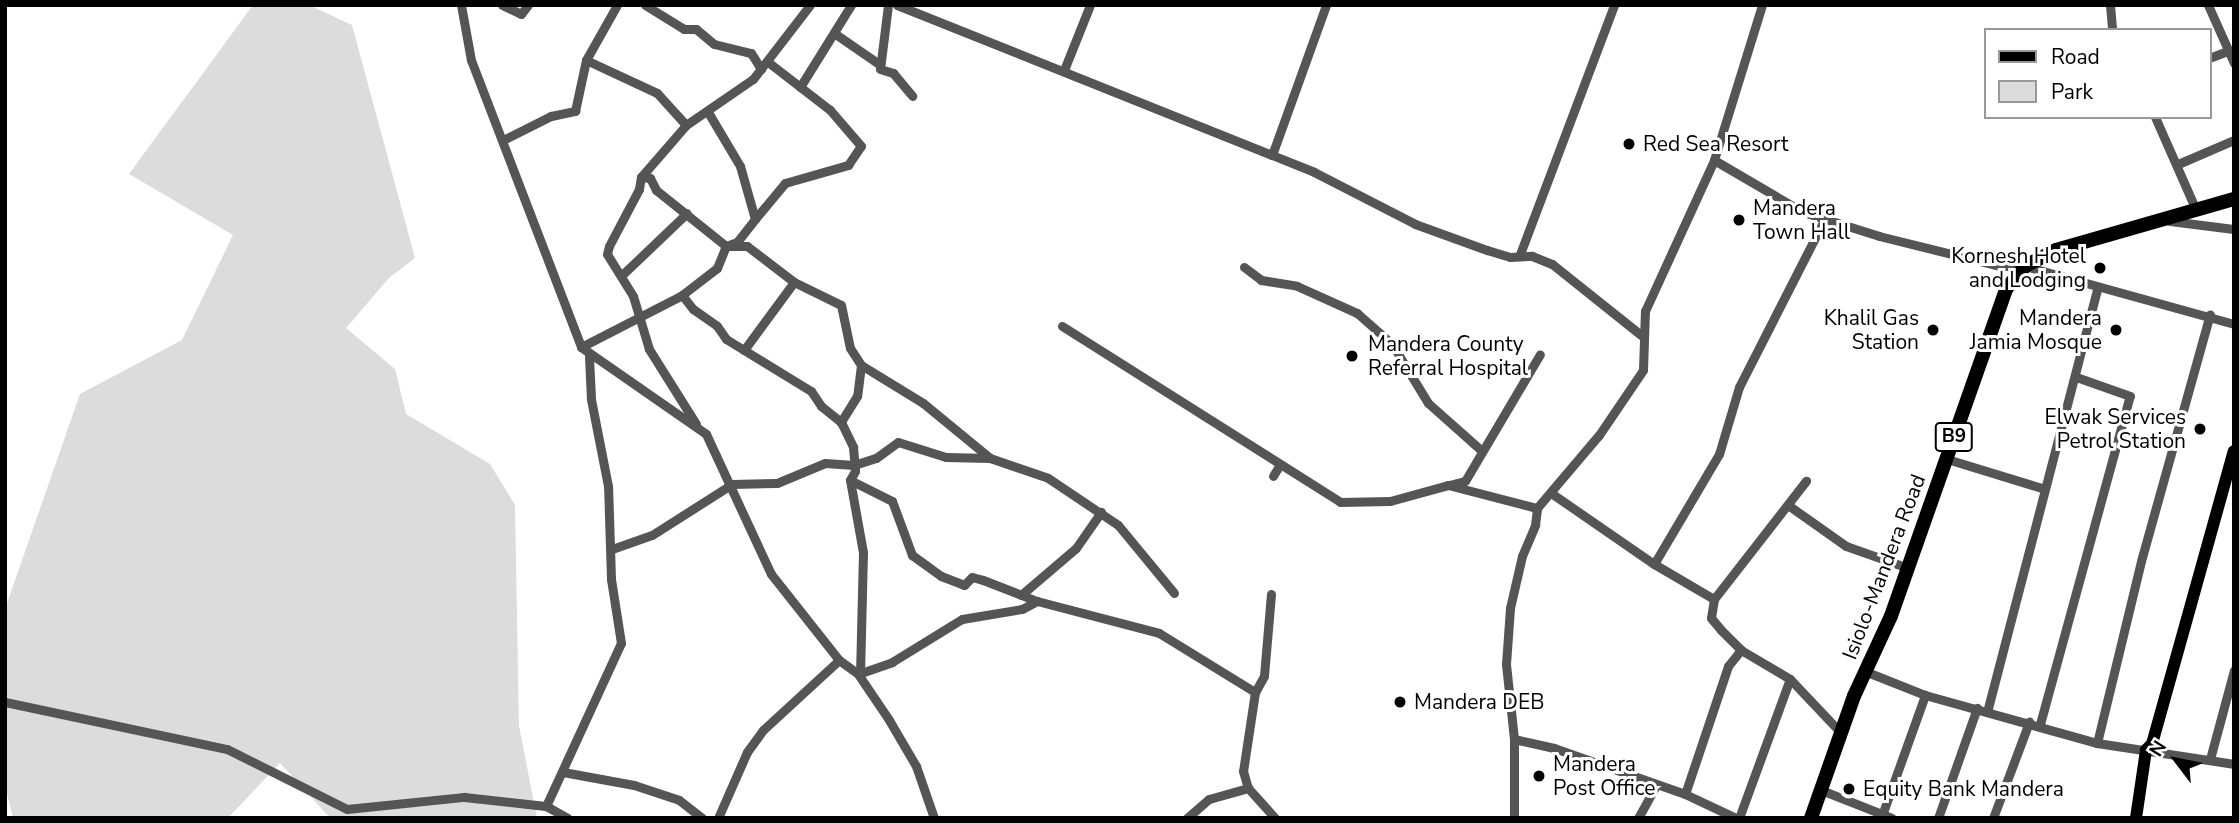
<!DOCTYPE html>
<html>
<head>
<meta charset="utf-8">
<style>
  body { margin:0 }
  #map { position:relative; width:2239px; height:823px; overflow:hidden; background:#fff; font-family:"Nunito Sans",sans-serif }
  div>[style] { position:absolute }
  .green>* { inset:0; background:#dcdcdc }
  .minor>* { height:9px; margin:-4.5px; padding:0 4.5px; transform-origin:4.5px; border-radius:4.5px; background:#555 }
  .major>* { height:12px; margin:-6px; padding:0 6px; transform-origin:6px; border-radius:6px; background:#000 }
  .highway>* { height:14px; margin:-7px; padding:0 7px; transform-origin:7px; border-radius:7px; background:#000 }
  .dots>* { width:19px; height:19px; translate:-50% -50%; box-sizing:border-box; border:4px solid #fff; border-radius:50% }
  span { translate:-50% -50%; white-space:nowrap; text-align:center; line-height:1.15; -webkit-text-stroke:6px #fff; paint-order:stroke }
  .shield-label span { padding:2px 5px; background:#fff; border:2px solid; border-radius:5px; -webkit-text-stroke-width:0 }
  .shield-label { font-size:19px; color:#000; font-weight:700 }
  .poi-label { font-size:21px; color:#000 }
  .left { translate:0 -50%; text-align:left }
  .right { translate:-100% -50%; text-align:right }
  .street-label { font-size:21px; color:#000 }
  .frame { position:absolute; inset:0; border:7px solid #000; pointer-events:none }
  .legend { position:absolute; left:1984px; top:28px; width:228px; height:91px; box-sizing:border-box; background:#fff; border:2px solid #999; margin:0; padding:9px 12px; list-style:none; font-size:21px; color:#000 }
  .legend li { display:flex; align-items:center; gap:14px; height:35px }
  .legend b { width:35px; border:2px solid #999 }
  .north { position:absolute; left:2141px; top:725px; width:70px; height:70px; -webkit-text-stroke:5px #fff; paint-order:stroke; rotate:302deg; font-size:19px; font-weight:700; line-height:28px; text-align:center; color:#000 }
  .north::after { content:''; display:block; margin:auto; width:24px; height:32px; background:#000; clip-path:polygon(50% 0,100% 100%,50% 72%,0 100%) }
</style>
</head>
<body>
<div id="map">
  <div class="green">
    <div style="clip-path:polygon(253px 5px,309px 5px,352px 25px,415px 258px,389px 278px,346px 328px,395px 369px,406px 414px,490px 464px,515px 505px,519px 726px,537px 818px,330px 818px,280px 763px,228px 818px,13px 818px,5px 785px,5px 609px,80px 394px,182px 340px,233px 235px,129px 174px)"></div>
  </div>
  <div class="minor">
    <div style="left:461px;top:5px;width:56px;rotate:79.7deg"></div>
    <div style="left:471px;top:60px;width:307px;rotate:69deg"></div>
    <div style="left:581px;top:347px;width:152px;rotate:34.8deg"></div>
    <div style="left:706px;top:434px;width:154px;rotate:65.1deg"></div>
    <div style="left:771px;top:574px;width:110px;rotate:51.7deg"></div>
    <div style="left:839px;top:660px;width:24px;rotate:36deg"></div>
    <div style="left:858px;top:674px;width:55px;rotate:56deg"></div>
    <div style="left:889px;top:720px;width:53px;rotate:59.6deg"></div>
    <div style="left:916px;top:766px;width:55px;rotate:70.9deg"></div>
    <div style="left:502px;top:5px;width:21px;rotate:25deg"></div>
    <div style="left:521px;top:14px;width:11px;rotate:-52deg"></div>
    <div style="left:645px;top:5px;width:46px;rotate:31.6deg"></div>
    <div style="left:684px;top:29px;width:12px"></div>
    <div style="left:696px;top:29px;width:23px;rotate:40deg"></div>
    <div style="left:714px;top:44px;width:38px;rotate:14deg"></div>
    <div style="left:751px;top:53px;width:19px;rotate:58deg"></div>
    <div style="left:888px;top:5px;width:64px;rotate:97.1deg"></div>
    <div style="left:880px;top:69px;width:14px;rotate:17deg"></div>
    <div style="left:893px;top:73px;width:30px;rotate:50deg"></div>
    <div style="left:897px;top:5px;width:449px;rotate:21.8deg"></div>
    <div style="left:1314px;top:172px;width:114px;rotate:27.2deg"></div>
    <div style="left:1415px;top:224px;width:77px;rotate:19.9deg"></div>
    <div style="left:1487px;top:250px;width:24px;rotate:17deg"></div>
    <div style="left:1510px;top:257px;width:22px;rotate:-3deg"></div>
    <div style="left:1532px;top:256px;width:22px;rotate:22deg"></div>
    <div style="left:1552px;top:264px;width:114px;rotate:38.6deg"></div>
    <div style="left:2110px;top:5px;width:25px;rotate:85deg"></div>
    <div style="left:2208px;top:5px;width:64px;rotate:65.9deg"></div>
    <div style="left:834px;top:33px;width:55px;rotate:34.6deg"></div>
    <div style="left:2209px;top:58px;width:19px;rotate:-21deg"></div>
    <div style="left:586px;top:60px;width:78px;rotate:24.9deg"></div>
    <div style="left:657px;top:93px;width:43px;rotate:47.8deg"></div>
    <div style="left:1064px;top:70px;width:70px;rotate:-68.2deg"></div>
    <div style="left:800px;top:87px;width:97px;rotate:-58.1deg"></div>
    <div style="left:2155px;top:117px;width:102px;rotate:66.2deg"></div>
    <div style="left:503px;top:140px;width:54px;rotate:-26.6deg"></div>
    <div style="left:551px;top:116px;width:25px;rotate:-12deg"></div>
    <div style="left:575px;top:111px;width:52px;rotate:-77.8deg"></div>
    <div style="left:586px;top:60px;width:63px;rotate:-60.6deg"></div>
    <div style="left:1272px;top:155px;width:159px;rotate:-70.2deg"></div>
    <div style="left:1714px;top:160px;width:103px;rotate:30.3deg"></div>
    <div style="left:1803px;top:212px;width:80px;rotate:17.5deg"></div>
    <div style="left:1879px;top:236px;width:125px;rotate:13.9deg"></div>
    <div style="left:2000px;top:266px;width:25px"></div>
    <div style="left:2025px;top:266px;width:217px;rotate:15.5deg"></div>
    <div style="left:2178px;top:164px;width:61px;rotate:-23.2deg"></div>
    <div style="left:641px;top:177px;width:9px;rotate:6deg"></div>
    <div style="left:650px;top:178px;width:13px;rotate:63deg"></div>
    <div style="left:656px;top:190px;width:90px;rotate:38.7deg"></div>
    <div style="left:726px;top:246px;width:21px"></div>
    <div style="left:747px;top:246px;width:59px;rotate:37.5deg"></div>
    <div style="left:794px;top:282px;width:52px;rotate:26.1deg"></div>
    <div style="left:841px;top:305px;width:44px;rotate:78.2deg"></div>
    <div style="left:850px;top:348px;width:20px;rotate:57deg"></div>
    <div style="left:861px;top:365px;width:31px;rotate:97deg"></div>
    <div style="left:857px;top:396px;width:31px;rotate:122deg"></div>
    <div style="left:841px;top:422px;width:28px;rotate:64deg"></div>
    <div style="left:853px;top:447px;width:24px;rotate:85deg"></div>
    <div style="left:855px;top:471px;width:10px;rotate:119deg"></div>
    <div style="left:850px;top:480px;width:73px;rotate:79.8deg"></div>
    <div style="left:863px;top:552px;width:122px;rotate:91.4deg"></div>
    <div style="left:755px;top:219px;width:47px;rotate:-50.2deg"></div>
    <div style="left:785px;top:183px;width:66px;rotate:-15.9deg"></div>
    <div style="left:848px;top:165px;width:23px;rotate:-56deg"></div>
    <div style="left:861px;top:146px;width:48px;rotate:-130.7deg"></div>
    <div style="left:830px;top:110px;width:78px;rotate:-142.3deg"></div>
    <div style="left:2170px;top:221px;width:64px;rotate:7.1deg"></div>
    <div style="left:1520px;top:254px;width:266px;rotate:-69.3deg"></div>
    <div style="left:1244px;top:267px;width:21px;rotate:37deg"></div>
    <div style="left:1261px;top:280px;width:36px;rotate:9deg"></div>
    <div style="left:1297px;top:286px;width:66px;rotate:24.2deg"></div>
    <div style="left:1357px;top:313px;width:47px;rotate:41.5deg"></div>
    <div style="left:1392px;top:344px;width:69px;rotate:58.6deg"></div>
    <div style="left:1428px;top:403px;width:72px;rotate:41.6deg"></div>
    <div style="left:623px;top:274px;width:88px;rotate:-43.6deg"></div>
    <div style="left:682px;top:295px;width:18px;rotate:52deg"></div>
    <div style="left:693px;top:309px;width:29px;rotate:35deg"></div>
    <div style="left:717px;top:326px;width:16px;rotate:55deg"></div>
    <div style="left:726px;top:339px;width:100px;rotate:31.5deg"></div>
    <div style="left:811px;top:391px;width:18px;rotate:56deg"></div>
    <div style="left:821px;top:406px;width:26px;rotate:39deg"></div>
    <div style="left:1062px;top:326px;width:329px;rotate:32.3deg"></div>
    <div style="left:1340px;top:502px;width:50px;rotate:-1.1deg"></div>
    <div style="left:1390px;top:501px;width:60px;rotate:-15.4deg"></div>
    <div style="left:1448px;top:485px;width:92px;rotate:14.5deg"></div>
    <div style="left:581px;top:347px;width:114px;rotate:-27.2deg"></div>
    <div style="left:682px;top:295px;width:44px;rotate:-37.6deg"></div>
    <div style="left:717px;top:268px;width:24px;rotate:-68deg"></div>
    <div style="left:726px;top:246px;width:12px;rotate:-20deg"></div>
    <div style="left:737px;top:242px;width:29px;rotate:-52deg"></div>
    <div style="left:755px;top:219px;width:55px;rotate:-105.8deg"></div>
    <div style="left:740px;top:166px;width:63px;rotate:-120.7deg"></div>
    <div style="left:744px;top:350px;width:84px;rotate:-53.7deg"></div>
    <div style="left:861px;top:365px;width:73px;rotate:31.5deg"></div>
    <div style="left:923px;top:403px;width:87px;rotate:39.4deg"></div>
    <div style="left:696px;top:424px;width:89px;rotate:-122.1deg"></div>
    <div style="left:649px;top:349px;width:55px;rotate:-106.8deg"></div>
    <div style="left:633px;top:296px;width:49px;rotate:-121.8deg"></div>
    <div style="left:607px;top:254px;width:8px;rotate:-76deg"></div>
    <div style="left:609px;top:246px;width:64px;rotate:-62.2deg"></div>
    <div style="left:639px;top:189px;width:12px;rotate:-81deg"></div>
    <div style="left:641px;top:177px;width:69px;rotate:-49.1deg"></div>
    <div style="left:686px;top:125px;width:81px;rotate:-34.5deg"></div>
    <div style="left:753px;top:79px;width:93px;rotate:-52.4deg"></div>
    <div style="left:1947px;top:459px;width:102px;rotate:17deg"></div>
    <div style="left:1273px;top:476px;width:12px;rotate:-59deg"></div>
    <div style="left:850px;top:480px;width:47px;rotate:26.6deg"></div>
    <div style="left:892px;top:501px;width:58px;rotate:69.7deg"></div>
    <div style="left:912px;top:555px;width:36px;rotate:36deg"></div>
    <div style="left:941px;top:576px;width:25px;rotate:21deg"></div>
    <div style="left:964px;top:585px;width:11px;rotate:-45deg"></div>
    <div style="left:972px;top:577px;width:11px;rotate:15deg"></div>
    <div style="left:983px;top:580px;width:58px;rotate:21.3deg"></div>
    <div style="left:1449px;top:485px;width:16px;rotate:-14deg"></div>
    <div style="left:1465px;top:481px;width:147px;rotate:-59.4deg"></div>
    <div style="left:1551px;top:493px;width:125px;rotate:34.6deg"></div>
    <div style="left:1654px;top:564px;width:69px;rotate:30.3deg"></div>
    <div style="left:1714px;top:599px;width:19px;rotate:99deg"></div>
    <div style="left:1711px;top:618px;width:16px;rotate:50deg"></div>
    <div style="left:1721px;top:630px;width:28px;rotate:45deg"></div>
    <div style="left:1741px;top:650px;width:57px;rotate:30.6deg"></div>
    <div style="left:1790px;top:679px;width:74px;rotate:46.6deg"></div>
    <div style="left:1788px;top:505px;width:71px;rotate:35.3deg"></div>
    <div style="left:1846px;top:546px;width:66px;rotate:19.5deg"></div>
    <div style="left:612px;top:549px;width:42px;rotate:-19.3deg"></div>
    <div style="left:652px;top:535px;width:95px;rotate:-32.5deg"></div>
    <div style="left:732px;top:484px;width:45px;rotate:-1.3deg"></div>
    <div style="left:777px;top:483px;width:52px;rotate:-22.6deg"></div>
    <div style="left:825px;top:463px;width:29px;rotate:4deg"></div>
    <div style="left:854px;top:465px;width:23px;rotate:-18deg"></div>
    <div style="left:876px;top:458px;width:27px;rotate:-36deg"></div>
    <div style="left:898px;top:442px;width:50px;rotate:17.4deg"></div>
    <div style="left:946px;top:457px;width:44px;rotate:1.3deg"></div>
    <div style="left:990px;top:458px;width:61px;rotate:19deg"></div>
    <div style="left:1048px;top:478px;width:84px;rotate:33.9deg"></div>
    <div style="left:1118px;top:525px;width:88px;rotate:50.5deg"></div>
    <div style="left:1654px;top:564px;width:128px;rotate:-59.4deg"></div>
    <div style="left:1719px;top:454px;width:70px;rotate:-73.4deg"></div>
    <div style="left:1739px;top:387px;width:190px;rotate:-63deg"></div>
    <div style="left:1271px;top:594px;width:82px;rotate:94.9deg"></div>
    <div style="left:1264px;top:676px;width:18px;rotate:119deg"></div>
    <div style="left:1255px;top:692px;width:80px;rotate:98.6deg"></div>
    <div style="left:1243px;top:771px;width:18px;rotate:74deg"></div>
    <div style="left:1248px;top:788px;width:40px;rotate:48deg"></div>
    <div style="left:1021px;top:595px;width:72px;rotate:-40.5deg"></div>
    <div style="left:1076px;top:548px;width:44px;rotate:-55.2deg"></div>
    <div style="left:1714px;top:599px;width:150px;rotate:-52.1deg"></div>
    <div style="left:1867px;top:672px;width:62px;rotate:21.6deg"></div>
    <div style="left:1925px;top:695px;width:179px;rotate:15.6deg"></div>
    <div style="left:2097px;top:743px;width:139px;rotate:8.7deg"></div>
    <div style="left:858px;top:674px;width:36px;rotate:-19deg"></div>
    <div style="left:892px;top:662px;width:82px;rotate:-31.6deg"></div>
    <div style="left:962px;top:619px;width:61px;rotate:-9.5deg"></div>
    <div style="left:1022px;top:609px;width:17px;rotate:-28deg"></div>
    <div style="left:1037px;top:601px;width:126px;rotate:14.7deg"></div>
    <div style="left:1159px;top:633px;width:113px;rotate:31.6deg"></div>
    <div style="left:5px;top:702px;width:227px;rotate:12deg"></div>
    <div style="left:227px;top:749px;width:134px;rotate:26.6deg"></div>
    <div style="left:347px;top:809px;width:118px;rotate:-5.9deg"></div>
    <div style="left:464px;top:797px;width:82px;rotate:6.3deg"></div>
    <div style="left:546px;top:806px;width:25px;rotate:29deg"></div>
    <div style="left:1987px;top:712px;width:439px;rotate:-75.4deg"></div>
    <div style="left:2040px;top:724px;width:340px;rotate:-74.7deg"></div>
    <div style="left:2130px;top:396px;width:57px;rotate:-160.6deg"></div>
    <div style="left:1514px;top:739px;width:41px;rotate:12.7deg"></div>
    <div style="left:1554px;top:748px;width:139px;rotate:19.3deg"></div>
    <div style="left:1685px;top:794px;width:56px;rotate:25.2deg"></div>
    <div style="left:2097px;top:743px;width:187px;rotate:-76.4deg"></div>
    <div style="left:2141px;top:561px;width:256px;rotate:-74.4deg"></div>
    <div style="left:2210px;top:759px;width:92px;rotate:-74.9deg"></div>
    <div style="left:563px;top:772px;width:72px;rotate:10.4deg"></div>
    <div style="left:634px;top:785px;width:47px;rotate:18.4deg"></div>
    <div style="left:679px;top:800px;width:29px;rotate:38deg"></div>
    <div style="left:1821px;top:790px;width:76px;rotate:21.5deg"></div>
    <div style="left:1685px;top:794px;width:135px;rotate:-71.4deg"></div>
    <div style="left:1728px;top:666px;width:21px;rotate:-51deg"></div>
    <div style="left:546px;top:806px;width:179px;rotate:-65.3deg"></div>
    <div style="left:621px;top:643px;width:65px;rotate:-98.9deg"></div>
    <div style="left:611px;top:579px;width:93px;rotate:-91.8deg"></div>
    <div style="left:608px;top:486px;width:89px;rotate:-101.1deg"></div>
    <div style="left:591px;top:399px;width:43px;rotate:-92.7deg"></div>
    <div style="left:718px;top:818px;width:72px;rotate:-66.3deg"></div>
    <div style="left:747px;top:752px;width:27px;rotate:-54deg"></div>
    <div style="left:763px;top:730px;width:103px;rotate:-42.6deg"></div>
    <div style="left:1187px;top:818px;width:29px;rotate:-41deg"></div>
    <div style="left:1209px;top:799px;width:41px;rotate:-15.8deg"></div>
    <div style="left:1514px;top:818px;width:79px;rotate:-90deg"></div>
    <div style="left:1514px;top:739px;width:75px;rotate:-96.1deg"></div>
    <div style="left:1506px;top:664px;width:56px;rotate:-85.9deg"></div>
    <div style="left:1510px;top:608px;width:53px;rotate:-77deg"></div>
    <div style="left:1522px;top:556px;width:34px;rotate:-67deg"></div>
    <div style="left:1535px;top:525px;width:17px;rotate:-83deg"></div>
    <div style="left:1537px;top:508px;width:96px;rotate:-49.7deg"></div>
    <div style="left:1599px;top:435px;width:78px;rotate:-55.9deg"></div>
    <div style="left:1643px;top:370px;width:59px;rotate:-88.1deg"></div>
    <div style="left:1645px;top:311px;width:166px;rotate:-65.4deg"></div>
    <div style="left:1714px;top:160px;width:162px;rotate:-72.8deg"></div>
    <div style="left:1638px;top:818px;width:35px;rotate:-61deg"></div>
    <div style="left:1739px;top:818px;width:148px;rotate:-69.9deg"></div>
    <div style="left:1881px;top:818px;width:131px;rotate:-70.3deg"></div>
    <div style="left:1938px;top:818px;width:117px;rotate:-70.5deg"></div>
    <div style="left:1993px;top:818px;width:103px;rotate:-69.4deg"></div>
  </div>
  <div class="major">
    <div style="left:2136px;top:818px;width:69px;rotate:-81.6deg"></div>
    <div style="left:2146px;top:750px;width:8px;rotate:-45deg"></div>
    <div style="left:2152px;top:744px;width:304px;rotate:-74.4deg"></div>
  </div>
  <div class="highway">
    <div style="left:1811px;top:818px;width:129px;rotate:-70.6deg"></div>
    <div style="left:1854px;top:696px;width:88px;rotate:-65.2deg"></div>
    <div style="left:1891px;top:616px;width:347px;rotate:-70.6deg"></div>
    <div style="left:2006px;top:289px;width:30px;rotate:-50deg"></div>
    <div style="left:2025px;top:266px;width:35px;rotate:-27deg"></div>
    <div style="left:2056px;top:250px;width:185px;rotate:-16deg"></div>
  </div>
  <div class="dots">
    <div style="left:1629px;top:144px;background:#000"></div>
    <div style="left:1739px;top:220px;background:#000"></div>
    <div style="left:2100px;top:268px;background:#000"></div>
    <div style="left:1933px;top:330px;background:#000"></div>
    <div style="left:2116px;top:330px;background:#000"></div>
    <div style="left:1352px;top:356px;background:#000"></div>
    <div style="left:2200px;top:429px;background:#000"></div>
    <div style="left:1400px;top:702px;background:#000"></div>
    <div style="left:1539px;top:776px;background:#000"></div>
    <div style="left:1849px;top:789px;background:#000"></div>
  </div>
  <div class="shield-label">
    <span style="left:1954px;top:437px">B9</span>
  </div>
  <div class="poi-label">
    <span class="left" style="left:1643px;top:144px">Red Sea Resort</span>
    <span class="left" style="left:1753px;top:220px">Mandera<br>Town Hall</span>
    <span class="right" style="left:2086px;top:268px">Kornesh Hotel<br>and Lodging</span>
    <span class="right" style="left:1919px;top:330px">Khalil Gas<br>Station</span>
    <span class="right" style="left:2102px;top:330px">Mandera<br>Jamia Mosque</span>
    <span class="left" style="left:1368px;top:356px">Mandera County<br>Referral Hospital</span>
    <span class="right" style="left:2186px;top:429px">Elwak Services<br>Petrol Station</span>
    <span class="left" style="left:1414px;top:702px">Mandera DEB</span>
    <span class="left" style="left:1553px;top:776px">Mandera<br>Post Office</span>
    <span class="left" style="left:1863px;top:789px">Equity Bank Mandera</span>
  </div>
  <div class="street-label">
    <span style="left:1884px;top:567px;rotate:-69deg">Isiolo-Mandera Road</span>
  </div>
  <div class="frame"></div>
  <ul class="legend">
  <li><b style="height:9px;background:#000"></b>Road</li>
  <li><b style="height:19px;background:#dcdcdc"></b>Park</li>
  </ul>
  <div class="north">N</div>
</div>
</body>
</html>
